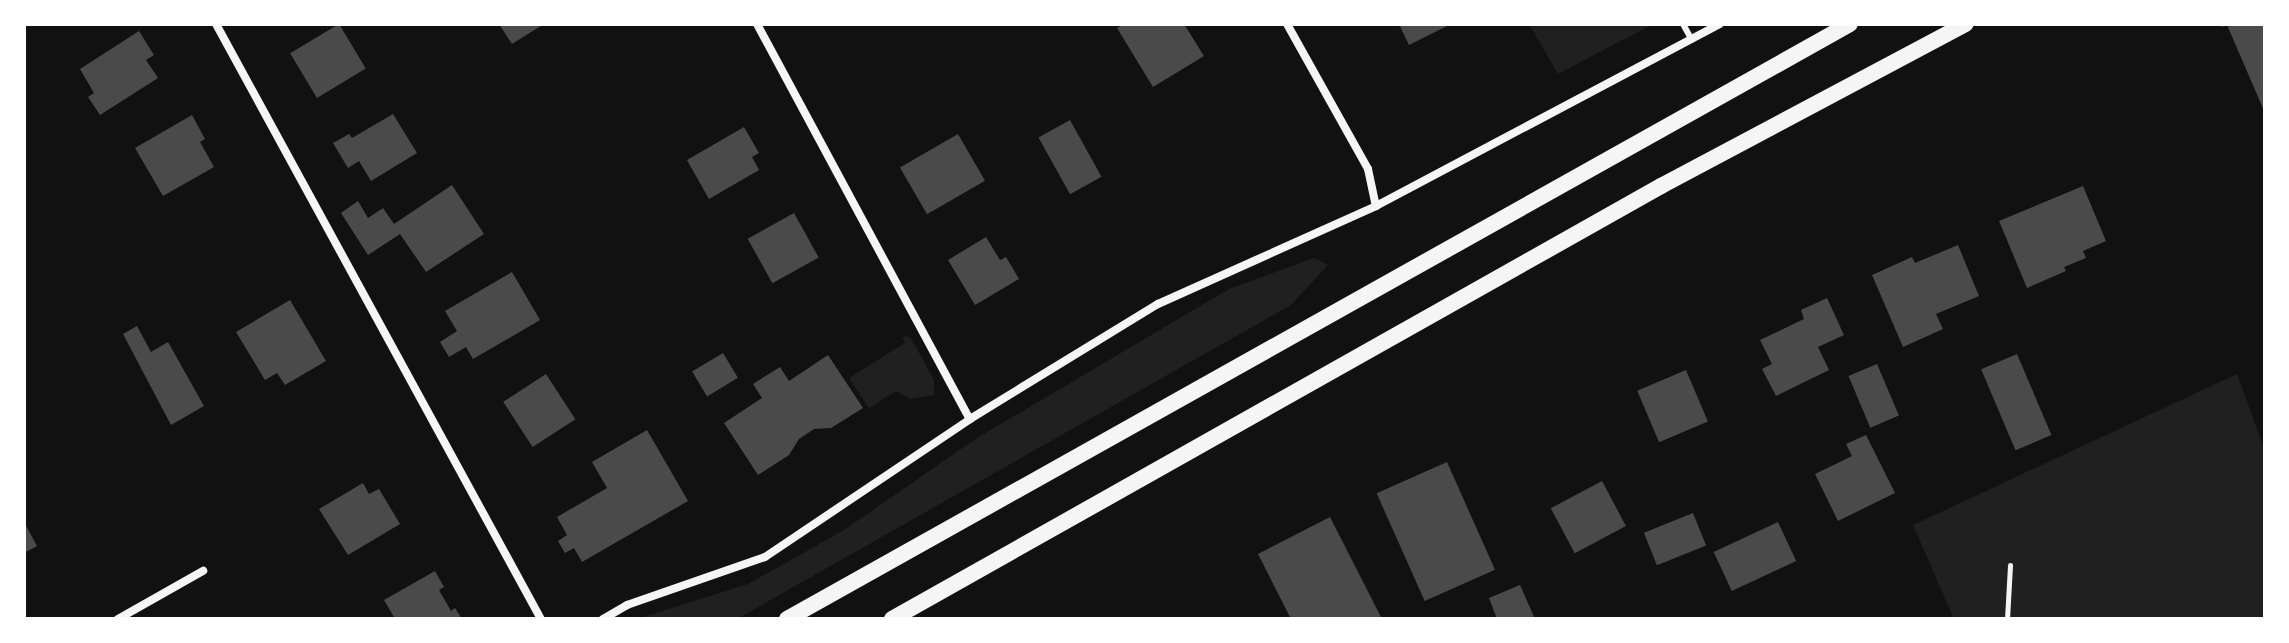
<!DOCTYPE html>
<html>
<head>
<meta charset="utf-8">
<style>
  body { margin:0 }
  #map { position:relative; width:2289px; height:643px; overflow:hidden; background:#111; font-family:"Zilla Slab",serif }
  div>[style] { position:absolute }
  .green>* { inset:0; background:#202020 }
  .building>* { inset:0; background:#4a4a4a; transform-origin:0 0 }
  .path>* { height:5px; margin:-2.5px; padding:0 2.5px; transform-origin:2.5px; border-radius:2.5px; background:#f5f5f5 }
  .service>* { height:6px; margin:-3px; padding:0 3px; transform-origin:3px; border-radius:3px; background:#f5f5f5 }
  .minor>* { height:8px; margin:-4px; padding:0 4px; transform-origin:4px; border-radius:4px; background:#f5f5f5 }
  .secondary>* { height:16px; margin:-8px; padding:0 8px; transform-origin:8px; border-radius:8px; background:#f5f5f5 }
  span { translate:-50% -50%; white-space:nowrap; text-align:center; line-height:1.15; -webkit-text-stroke:8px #fff; paint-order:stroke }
  .frame { position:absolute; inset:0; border:26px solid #fff; pointer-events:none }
</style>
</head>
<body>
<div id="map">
  <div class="green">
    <div style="clip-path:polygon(1529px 24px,1653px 24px,1558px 74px)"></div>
    <div style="clip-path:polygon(1314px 258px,1328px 265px,1291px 305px,737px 619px,637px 619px,748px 584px,844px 530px,977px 438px,1229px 289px)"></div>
    <div style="clip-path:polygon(906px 336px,911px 338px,934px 380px,934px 395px,910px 399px,896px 391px,869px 408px,849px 378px,905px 343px,902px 338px)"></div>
    <div style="clip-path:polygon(2237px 374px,2265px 451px,2265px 619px,1954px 619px,1913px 525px)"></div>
  </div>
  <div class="building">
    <div style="left:339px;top:24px;width:52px;height:57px;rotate:59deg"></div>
    <div style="clip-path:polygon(499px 24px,544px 24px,512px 44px)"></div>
    <div style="clip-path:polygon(1124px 24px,1184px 24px,1204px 56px,1153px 87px,1117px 28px)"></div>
    <div style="clip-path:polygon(1399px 24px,1451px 24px,1409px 45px)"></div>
    <div style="clip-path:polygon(2221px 24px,2265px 24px,2265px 113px,2227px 25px,2222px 27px)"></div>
    <div style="clip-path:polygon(139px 31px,154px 55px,146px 60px,158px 78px,100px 115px,88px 97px,94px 93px,80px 69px)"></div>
    <div style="clip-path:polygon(393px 114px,417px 153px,371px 181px,359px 161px,348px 168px,333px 143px,349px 134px,352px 138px)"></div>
    <div style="clip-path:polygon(192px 115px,205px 139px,200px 142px,214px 167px,163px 196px,135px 148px)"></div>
    <div style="left:1070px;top:120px;width:65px;height:36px;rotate:61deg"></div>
    <div style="clip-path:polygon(744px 127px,759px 153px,752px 157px,759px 170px,709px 199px,687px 160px)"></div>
    <div style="left:958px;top:134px;width:54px;height:67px;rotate:60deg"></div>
    <div style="clip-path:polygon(452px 185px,484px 234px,426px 272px,400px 234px,368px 255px,341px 213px,358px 201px,368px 218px,383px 208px,394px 224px)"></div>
    <div style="clip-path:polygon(2083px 186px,2106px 241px,2083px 251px,2086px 258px,2064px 267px,2066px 271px,2027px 288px,1999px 221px)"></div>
    <div style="left:794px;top:213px;width:51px;height:53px;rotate:61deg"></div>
    <div style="clip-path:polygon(986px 237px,1000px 260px,1006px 257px,1019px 279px,975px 305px,948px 260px)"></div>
    <div style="clip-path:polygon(1958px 245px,1979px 296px,1936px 314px,1943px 329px,1903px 347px,1872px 275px,1912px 257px,1915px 263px)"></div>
    <div style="clip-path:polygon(512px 272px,540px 320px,473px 359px,466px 347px,449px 357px,440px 342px,457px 331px,445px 311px)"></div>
    <div style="clip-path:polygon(1827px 298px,1844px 335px,1818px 347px,1829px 370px,1776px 396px,1762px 369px,1772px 364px,1760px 340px,1804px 319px,1801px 310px)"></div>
    <div style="clip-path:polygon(290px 300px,326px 361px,285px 385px,277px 373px,265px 380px,236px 332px)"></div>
    <div style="clip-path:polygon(137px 326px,151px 352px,168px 342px,204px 406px,171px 425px,123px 334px)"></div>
    <div style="left:723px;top:353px;width:29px;height:36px;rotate:59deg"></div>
    <div style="left:2017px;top:354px;width:88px;height:39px;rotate:67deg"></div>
    <div style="clip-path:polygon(828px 355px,863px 408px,831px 428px,814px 429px,799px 439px,789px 455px,758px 475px,724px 423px,762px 398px,753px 384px,780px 367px,789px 381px)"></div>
    <div style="left:1877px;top:364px;width:56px;height:31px;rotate:67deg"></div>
    <div style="left:1686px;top:370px;width:56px;height:53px;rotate:67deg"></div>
    <div style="left:546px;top:374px;width:54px;height:51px;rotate:57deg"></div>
    <div style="clip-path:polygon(647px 430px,688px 501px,582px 562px,574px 548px,565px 553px,558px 541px,567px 535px,557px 517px,607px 488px,592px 462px)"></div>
    <div style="clip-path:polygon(1866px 435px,1895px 493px,1838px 521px,1815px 474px,1852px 456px,1846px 444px)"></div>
    <div style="left:1447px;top:462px;width:118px;height:77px;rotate:66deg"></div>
    <div style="left:1602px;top:481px;width:51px;height:58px;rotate:62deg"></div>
    <div style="clip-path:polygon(363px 483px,369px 494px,379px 489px,400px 524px,348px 555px,319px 509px)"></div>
    <div style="left:1693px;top:513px;width:35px;height:53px;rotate:68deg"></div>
    <div style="clip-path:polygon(1330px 517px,1382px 619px,1291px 619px,1258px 554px)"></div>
    <div style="clip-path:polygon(24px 522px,37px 546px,24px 553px)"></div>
    <div style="left:1778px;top:522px;width:43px;height:71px;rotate:65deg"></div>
    <div style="clip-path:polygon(435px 571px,444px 587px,439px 590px,451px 611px,455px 608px,462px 619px,395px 619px,384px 600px)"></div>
    <div style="clip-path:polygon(1520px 585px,1535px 619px,1497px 619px,1489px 598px)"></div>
  </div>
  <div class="path">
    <div style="left:2007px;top:619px;width:54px;rotate:-86.8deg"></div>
  </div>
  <div class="service">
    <div style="left:1683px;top:24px;width:18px;rotate:61deg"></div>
  </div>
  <div class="minor">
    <div style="left:216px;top:24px;width:678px;rotate:61.36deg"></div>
    <div style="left:757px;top:24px;width:449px;rotate:61.7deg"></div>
    <div style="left:1287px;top:24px;width:166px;rotate:60.8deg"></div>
    <div style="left:1368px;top:169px;width:38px;rotate:78deg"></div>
    <div style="left:118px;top:619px;width:98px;rotate:-29.5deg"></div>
    <div style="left:603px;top:619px;width:28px;rotate:-30deg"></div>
    <div style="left:627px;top:605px;width:146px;rotate:-19.2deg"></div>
    <div style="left:765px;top:557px;width:247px;rotate:-33.9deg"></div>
    <div style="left:970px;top:419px;width:220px;rotate:-31.5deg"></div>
    <div style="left:1158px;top:304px;width:239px;rotate:-24.2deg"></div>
    <div style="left:1376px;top:206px;width:389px;rotate:-27.9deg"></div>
  </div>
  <div class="secondary">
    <div style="left:787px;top:619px;width:1218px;rotate:-29.24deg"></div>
    <div style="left:892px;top:619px;width:883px;rotate:-29.38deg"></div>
    <div style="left:1661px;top:186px;width:345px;rotate:-28deg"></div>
  </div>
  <div class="frame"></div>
</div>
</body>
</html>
